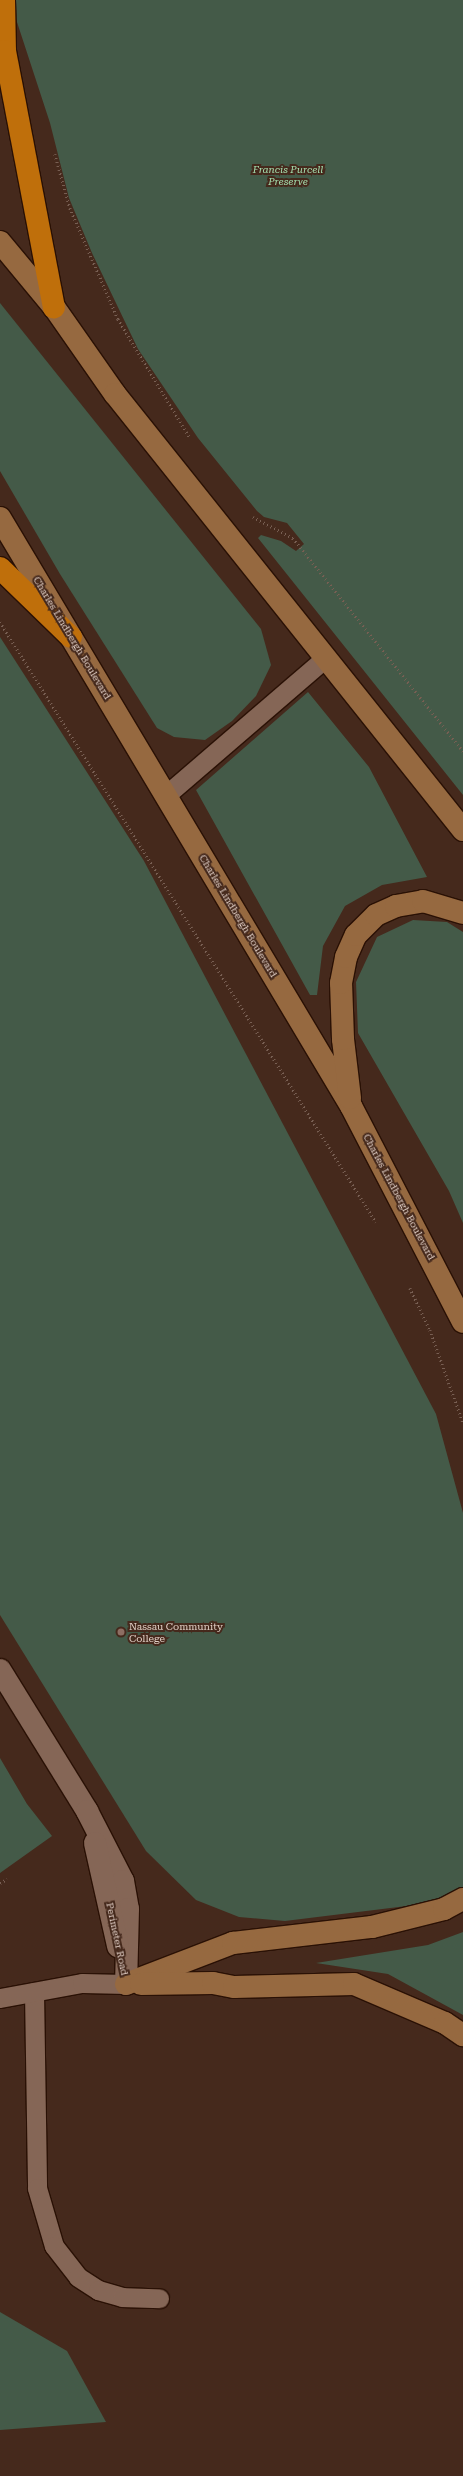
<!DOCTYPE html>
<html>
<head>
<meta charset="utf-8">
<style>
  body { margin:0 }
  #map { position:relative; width:463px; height:2476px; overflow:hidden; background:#45291c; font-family:"Roboto Serif",serif }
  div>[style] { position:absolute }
  .green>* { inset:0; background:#445a48 }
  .path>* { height:2.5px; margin-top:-1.25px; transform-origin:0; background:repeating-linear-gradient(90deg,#785f53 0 1px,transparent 0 4px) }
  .roads { filter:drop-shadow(1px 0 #2a1105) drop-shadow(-1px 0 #2a1105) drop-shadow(0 1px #2a1105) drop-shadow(0 -1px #2a1105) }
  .lane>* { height:19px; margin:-9.5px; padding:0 9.5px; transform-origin:9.5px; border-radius:9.5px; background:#856656 }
  .street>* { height:22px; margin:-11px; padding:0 11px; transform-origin:11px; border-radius:11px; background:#856656 }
  .secondary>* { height:22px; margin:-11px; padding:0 11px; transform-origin:11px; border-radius:11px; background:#966940 }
  .highway>* { height:22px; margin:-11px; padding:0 11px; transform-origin:11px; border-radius:11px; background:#bf6f0b }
  .dots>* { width:11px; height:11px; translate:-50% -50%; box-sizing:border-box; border:2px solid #45291c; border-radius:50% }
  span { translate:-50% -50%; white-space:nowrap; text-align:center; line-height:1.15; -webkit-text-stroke:4px #45291c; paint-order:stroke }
  .park-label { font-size:10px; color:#a6e1b1; font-style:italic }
  .street-label { font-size:10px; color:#e2d0c7 }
  .poi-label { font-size:10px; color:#e2d0c7 }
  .left { translate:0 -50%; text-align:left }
</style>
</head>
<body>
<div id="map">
  <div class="green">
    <div style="clip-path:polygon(15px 0,463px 0,463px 795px,258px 538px,261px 535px,281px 541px,296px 551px,304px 544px,287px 523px,264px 517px,257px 511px,198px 438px,138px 349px,92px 253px,69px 198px,50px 123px,15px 16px)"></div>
    <div style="clip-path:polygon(0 303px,261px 629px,271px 665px,256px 696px,232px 721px,205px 740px,174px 737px,157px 728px,60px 574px,0 471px)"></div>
    <div style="clip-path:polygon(0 637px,144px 861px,436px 1414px,463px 1513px,463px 1887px,431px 1903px,285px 1921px,239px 1917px,196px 1900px,146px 1851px,0 1615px)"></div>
    <div style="clip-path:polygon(308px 692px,369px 767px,427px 877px,382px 885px,345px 906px,323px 946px,317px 995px,310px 995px,196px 790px)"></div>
    <div style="clip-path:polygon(413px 920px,447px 922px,463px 932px,463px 1223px,449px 1191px,358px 1033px,356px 982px,377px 937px)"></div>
    <div style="clip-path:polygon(0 1758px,27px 1804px,52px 1836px,0 1873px)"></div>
    <div style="clip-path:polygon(463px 1932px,463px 2015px,388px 1974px,316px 1963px,428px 1945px)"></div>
    <div style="clip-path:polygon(0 2312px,67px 2351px,106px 2422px,0 2430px)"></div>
  </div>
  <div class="path">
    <div style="left:55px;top:154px;width:56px;rotate:74.5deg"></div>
    <div style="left:70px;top:208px;width:121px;rotate:66.6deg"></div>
    <div style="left:118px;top:319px;width:139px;rotate:58.8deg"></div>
    <div style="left:253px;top:517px;width:45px;rotate:27.7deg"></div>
    <div style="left:293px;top:538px;width:273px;rotate:51.4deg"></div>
    <div style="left:0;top:622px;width:708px;rotate:57.93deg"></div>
    <div style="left:410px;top:1288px;width:47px;rotate:64.5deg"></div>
    <div style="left:430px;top:1330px;width:98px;rotate:70.3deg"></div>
    <div style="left:0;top:1883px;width:8px;rotate:-30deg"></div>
  </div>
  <div class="roads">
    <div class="lane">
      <div style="left:166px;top:795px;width:208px;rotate:-40.7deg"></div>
      <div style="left:34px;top:1992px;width:196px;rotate:89.1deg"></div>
      <div style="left:37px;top:2188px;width:60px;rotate:73.7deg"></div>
      <div style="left:54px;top:2246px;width:39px;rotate:52deg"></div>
      <div style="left:78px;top:2277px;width:24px;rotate:33deg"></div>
      <div style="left:98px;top:2290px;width:25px;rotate:16deg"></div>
      <div style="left:122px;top:2297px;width:37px;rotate:2deg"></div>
      <div style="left:0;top:1998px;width:83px;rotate:-10.4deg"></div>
      <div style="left:82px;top:1983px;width:44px;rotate:1.3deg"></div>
    </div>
    <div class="street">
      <div style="left:0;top:1670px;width:166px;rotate:58.3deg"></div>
      <div style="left:87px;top:1811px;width:79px;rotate:62.8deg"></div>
      <div style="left:123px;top:1881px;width:28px;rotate:80deg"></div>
      <div style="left:128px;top:1909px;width:75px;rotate:91.5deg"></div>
      <div style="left:95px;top:1843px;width:106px;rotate:77.4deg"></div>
    </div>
    <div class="secondary">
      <div style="left:0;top:242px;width:85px;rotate:50.3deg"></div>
      <div style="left:54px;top:307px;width:106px;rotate:55deg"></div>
      <div style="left:115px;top:394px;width:558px;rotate:51.4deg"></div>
      <div style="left:0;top:518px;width:685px;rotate:59.17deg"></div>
      <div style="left:351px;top:1106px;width:243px;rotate:62.6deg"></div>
      <div style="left:350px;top:1098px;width:59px;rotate:-96.8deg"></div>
      <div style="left:343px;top:1039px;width:56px;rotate:-92deg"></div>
      <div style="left:341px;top:983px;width:26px;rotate:-79deg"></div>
      <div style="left:346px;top:957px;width:24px;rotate:-66deg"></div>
      <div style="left:356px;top:935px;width:28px;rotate:-45deg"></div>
      <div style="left:376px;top:915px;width:22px;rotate:-24deg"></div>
      <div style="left:396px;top:906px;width:27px;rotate:-10deg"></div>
      <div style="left:423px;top:901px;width:42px;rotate:16.7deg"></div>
      <div style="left:126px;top:1984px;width:115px;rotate:-21deg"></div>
      <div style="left:233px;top:1943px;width:140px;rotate:-6.6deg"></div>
      <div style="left:372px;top:1927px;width:74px;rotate:-14deg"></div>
      <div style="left:444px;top:1909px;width:21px;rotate:-28deg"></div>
      <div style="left:141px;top:1984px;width:72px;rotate:-0.8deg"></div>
      <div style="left:213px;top:1983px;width:21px;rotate:11deg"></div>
      <div style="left:234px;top:1987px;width:120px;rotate:-1.4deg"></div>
      <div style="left:354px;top:1984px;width:99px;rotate:23.2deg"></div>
      <div style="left:445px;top:2023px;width:22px;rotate:34deg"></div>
    </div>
    <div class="highway">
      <div style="left:4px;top:0;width:51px;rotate:88.9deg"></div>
      <div style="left:5px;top:51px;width:261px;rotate:79.2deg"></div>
      <div style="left:0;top:568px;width:99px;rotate:44.2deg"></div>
    </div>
  </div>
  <div class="dots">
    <div style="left:121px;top:1632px;background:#8d6e63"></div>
  </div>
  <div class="park-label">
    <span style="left:288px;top:175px">Francis Purcell<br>Preserve</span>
  </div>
  <div class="street-label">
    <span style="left:72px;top:638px;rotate:59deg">Charles Lindbergh Boulevard</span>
    <span style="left:238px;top:916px;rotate:59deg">Charles Lindbergh Boulevard</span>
    <span style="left:399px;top:1197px;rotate:62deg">Charles Lindbergh Boulevard</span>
    <span style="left:117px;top:1939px;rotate:78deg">Perimeter Road</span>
  </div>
  <div class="poi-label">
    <span class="left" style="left:129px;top:1632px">Nassau Community<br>College</span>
  </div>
</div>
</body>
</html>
